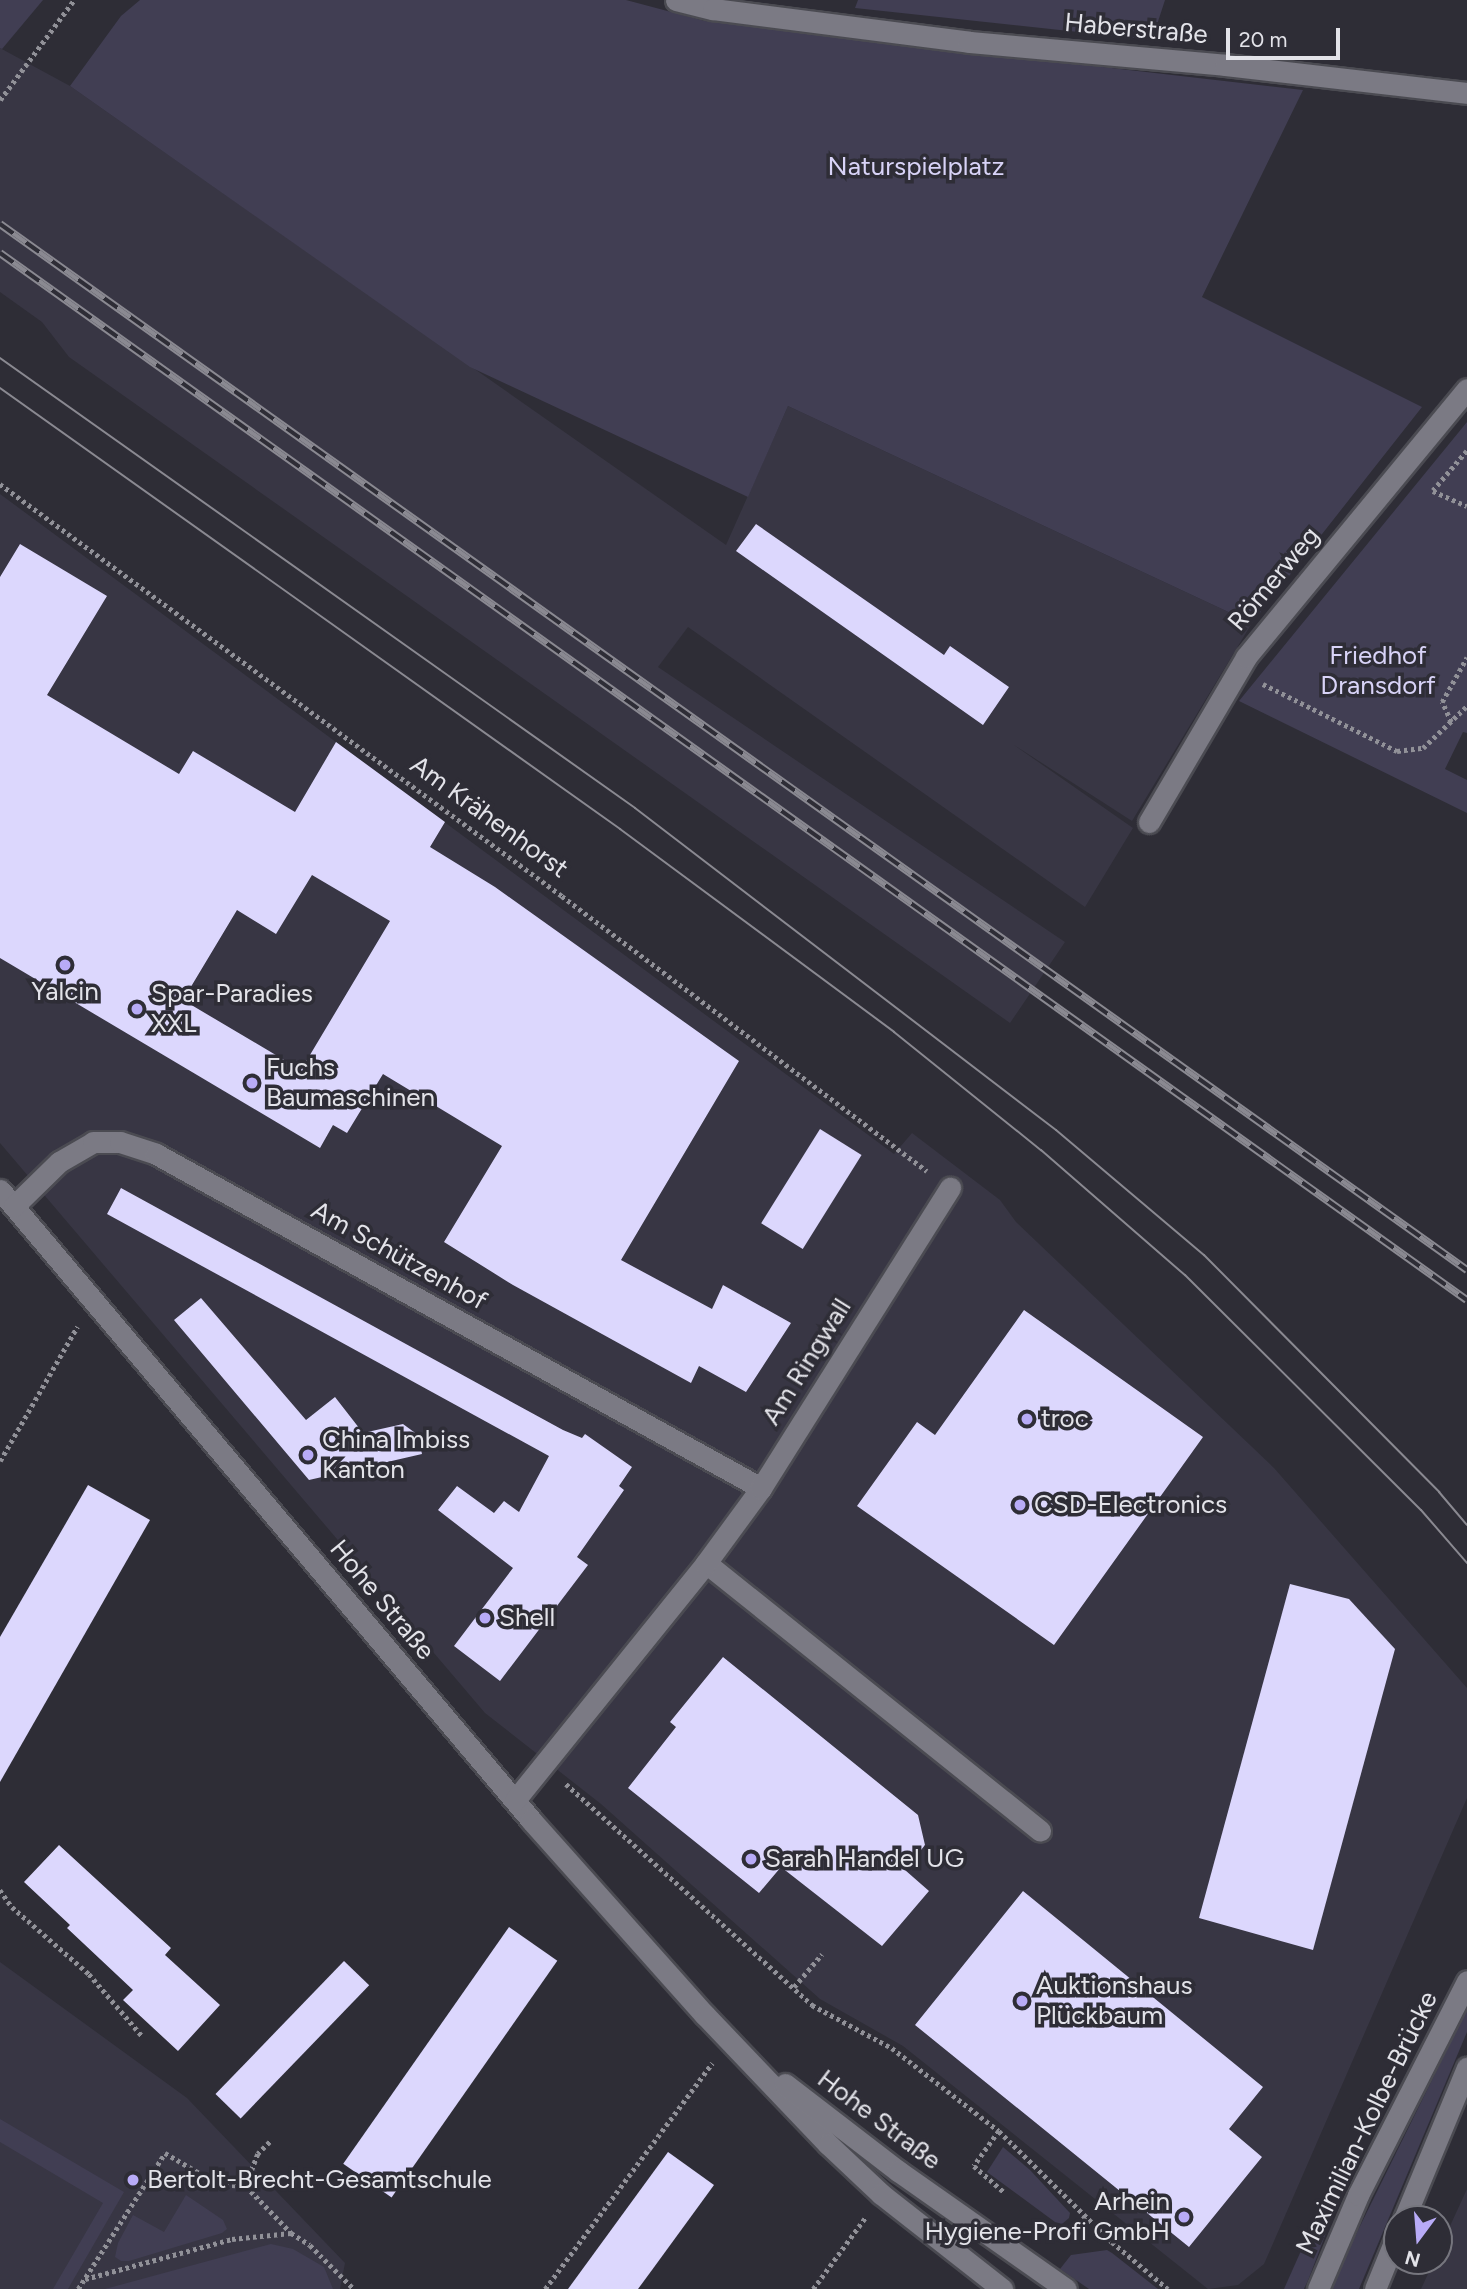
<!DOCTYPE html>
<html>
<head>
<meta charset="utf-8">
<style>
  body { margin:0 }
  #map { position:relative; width:1467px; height:2289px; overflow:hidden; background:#2e2d36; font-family:Figtree,sans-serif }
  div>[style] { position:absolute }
  .built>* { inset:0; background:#383644 }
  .green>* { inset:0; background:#413e53 }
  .building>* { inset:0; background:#dcd7fd; transform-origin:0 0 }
  .path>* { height:4.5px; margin-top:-2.25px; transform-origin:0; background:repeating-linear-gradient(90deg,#919198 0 3.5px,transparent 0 7px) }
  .roads { filter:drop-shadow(2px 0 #4b4b52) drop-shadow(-2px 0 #4b4b52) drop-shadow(0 2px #4b4b52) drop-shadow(0 -2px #4b4b52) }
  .minor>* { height:21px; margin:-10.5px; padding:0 10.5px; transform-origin:10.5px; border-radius:10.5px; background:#7b7a84 }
  .tram>* { height:2px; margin:-1px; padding:0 1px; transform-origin:1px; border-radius:1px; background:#8a8991 }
  .rail>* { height:8px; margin-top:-4px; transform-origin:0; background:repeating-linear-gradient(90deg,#2e2d36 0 16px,#8a8991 0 32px); box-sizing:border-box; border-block:2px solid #8a8991 }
  .dots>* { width:19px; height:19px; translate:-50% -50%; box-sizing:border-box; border:4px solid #2e2d36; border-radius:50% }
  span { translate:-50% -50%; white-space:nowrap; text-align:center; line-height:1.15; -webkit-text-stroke:7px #2e2d36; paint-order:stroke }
  .street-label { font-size:26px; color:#e3e3e9 }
  .park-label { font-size:26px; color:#d8d3f7 }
  .poi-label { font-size:26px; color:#e3e3e9 }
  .left { translate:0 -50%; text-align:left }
  .right { translate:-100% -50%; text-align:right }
  .north { position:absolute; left:1383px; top:2205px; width:70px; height:70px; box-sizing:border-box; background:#2e2d36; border:2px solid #76767e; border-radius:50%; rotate:196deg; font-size:19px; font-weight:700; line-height:28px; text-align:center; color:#e3e3e9 }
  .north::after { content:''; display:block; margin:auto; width:24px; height:32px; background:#b8abf7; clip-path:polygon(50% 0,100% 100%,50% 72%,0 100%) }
  .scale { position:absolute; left:1226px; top:28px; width:114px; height:32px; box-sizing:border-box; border:4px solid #e3e3e9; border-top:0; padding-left:9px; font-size:21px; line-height:24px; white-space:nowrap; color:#e3e3e9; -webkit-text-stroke:5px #2e2d36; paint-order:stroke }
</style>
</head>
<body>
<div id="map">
  <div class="built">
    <div style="clip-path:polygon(0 48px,70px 86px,726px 545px,788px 406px,1252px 623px,1132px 821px,1014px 745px,1133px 828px,1085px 907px,688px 627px,658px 667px,1065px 942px,1010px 1023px,69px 357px,42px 322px,0 292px)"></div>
    <div style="clip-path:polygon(0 494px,894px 1154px,912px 1133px,1000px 1200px,1016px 1222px,1274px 1468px,1467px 1688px,1467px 1798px,1264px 2264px,1238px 2285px,1208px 2289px,903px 2046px,820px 1999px,601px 1804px,485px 1713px,0 1143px)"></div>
    <div style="clip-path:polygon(0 1962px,187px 2098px,345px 2263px,340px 2289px,0 2289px)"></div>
    <div style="clip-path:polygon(1467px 2189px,1467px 2289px,1421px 2289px,1434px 2261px,1439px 2261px,1439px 2250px)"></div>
  </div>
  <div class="green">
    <div style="clip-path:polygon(0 0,43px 0,2px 49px,0 48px)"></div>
    <div style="clip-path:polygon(140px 0,626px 0,705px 21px,1303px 90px,1202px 297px,1422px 407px,1252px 623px,788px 406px,748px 497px,470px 367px,70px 86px,121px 16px)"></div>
    <div style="clip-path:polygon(858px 0,1165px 0,1152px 40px,855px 8px)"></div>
    <div style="clip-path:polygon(1467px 422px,1467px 733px,1463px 732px,1445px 769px,1467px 780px,1467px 813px,1239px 701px)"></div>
    <div style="clip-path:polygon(1467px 2009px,1467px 2032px,1359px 2289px,1329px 2289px)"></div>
    <div style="clip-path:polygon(0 2119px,124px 2192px,68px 2289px,53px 2289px,103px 2203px,0 2142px)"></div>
    <div style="clip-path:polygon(1003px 2147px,1030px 2170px,1070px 2213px,1069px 2218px,1062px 2224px,1055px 2222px,987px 2172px)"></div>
    <div style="clip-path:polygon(186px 2195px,223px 2220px,227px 2229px,222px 2233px,129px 2261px,121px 2261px,115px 2257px,118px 2243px,133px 2215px,164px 2232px)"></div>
    <div style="clip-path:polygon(1312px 2226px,1326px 2233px,1309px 2278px,1304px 2289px,1284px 2289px)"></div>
    <div style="clip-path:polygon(271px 2244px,293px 2249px,324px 2267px,333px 2289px,105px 2289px)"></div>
    <div style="clip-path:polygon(1107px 2250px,1112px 2253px,1158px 2289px,1089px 2289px,1060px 2269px,1071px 2255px)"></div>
  </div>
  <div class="building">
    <div style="clip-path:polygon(756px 524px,944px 655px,950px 646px,1009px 687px,983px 725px,736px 551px)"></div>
    <div style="clip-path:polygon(evenodd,20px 544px,107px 596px,47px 695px,179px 774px,193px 751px,295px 812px,336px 742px,445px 822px,430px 847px,495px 887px,739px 1061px,621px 1260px,712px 1309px,723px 1285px,791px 1323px,746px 1392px,699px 1366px,691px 1383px,513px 1285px,444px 1242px,502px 1146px,383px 1074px,347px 1133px,333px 1125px,320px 1148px,0 958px,0 577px,20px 544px,312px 875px,390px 921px,301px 1070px,183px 1000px,237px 910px,276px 934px,312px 875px)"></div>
    <div style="left:820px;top:1129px;width:49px;height:111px;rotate:32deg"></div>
    <div style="clip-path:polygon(121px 1188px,563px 1430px,582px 1438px,585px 1434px,632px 1467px,619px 1486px,624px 1490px,577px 1557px,588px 1565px,500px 1681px,454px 1646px,513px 1568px,438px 1510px,457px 1486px,494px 1513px,504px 1501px,519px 1512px,549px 1456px,107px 1214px)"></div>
    <div style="clip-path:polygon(201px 1298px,306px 1420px,335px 1397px,363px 1433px,403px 1424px,418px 1435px,422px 1454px,309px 1480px,174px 1320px)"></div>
    <div style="clip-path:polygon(1024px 1310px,1203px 1437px,1054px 1645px,857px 1506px,917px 1422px,935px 1435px)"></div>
    <div style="clip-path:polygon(88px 1485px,150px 1520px,0 1782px,0 1637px)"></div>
    <div style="clip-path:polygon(1290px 1584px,1349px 1599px,1395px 1649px,1313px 1950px,1199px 1918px)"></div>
    <div style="clip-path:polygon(723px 1657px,918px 1815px,925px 1845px,905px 1870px,929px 1891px,882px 1946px,781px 1867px,759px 1893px,628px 1788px,676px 1727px,670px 1722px)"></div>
    <div style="clip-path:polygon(59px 1845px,171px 1948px,165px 1955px,220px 2005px,178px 2051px,123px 2000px,133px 1990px,67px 1928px,70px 1925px,24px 1882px)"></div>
    <div style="clip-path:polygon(1023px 1891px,1263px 2087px,1229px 2129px,1262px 2157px,1189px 2247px,915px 2025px)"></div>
    <div style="left:509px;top:1927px;width:59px;height:289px;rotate:35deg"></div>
    <div style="left:344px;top:1961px;width:35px;height:185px;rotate:44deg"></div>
    <div style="clip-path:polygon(668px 2152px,714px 2185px,652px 2270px,638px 2289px,568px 2289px)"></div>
  </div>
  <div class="path">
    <div style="left:0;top:100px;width:124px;rotate:-53.5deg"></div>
    <div style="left:1467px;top:451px;width:52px;rotate:130.4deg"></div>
    <div style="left:1433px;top:491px;width:37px;rotate:24deg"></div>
    <div style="left:0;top:484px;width:697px;rotate:36.24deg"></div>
    <div style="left:562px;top:896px;width:457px;rotate:37deg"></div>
    <div style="left:1263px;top:684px;width:150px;rotate:26.6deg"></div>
    <div style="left:1397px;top:751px;width:26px;rotate:-7deg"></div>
    <div style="left:1423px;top:748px;width:61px;rotate:-43.7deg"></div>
    <div style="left:1451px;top:722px;width:22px;rotate:-114deg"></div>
    <div style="left:1442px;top:702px;width:51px;rotate:-60.9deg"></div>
    <div style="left:0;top:1461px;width:155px;rotate:-60.1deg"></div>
    <div style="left:566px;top:1784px;width:331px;rotate:41.9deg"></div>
    <div style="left:812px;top:2005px;width:91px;rotate:28.3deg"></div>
    <div style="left:892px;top:2048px;width:135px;rotate:37.8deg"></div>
    <div style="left:999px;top:2131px;width:158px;rotate:44.5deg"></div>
    <div style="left:1112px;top:2242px;width:73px;rotate:40deg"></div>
    <div style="left:0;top:1890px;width:21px;rotate:55deg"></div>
    <div style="left:12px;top:1907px;width:102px;rotate:41deg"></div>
    <div style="left:89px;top:1974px;width:83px;rotate:49.4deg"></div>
    <div style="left:794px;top:1987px;width:43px;rotate:-49.7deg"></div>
    <div style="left:999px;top:2131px;width:43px;rotate:125.5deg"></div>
    <div style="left:974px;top:2166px;width:40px;rotate:41deg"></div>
    <div style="left:270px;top:2142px;width:17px;rotate:135deg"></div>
    <div style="left:258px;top:2154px;width:34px;rotate:111deg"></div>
    <div style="left:246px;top:2186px;width:65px;rotate:46.2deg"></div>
    <div style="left:291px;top:2233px;width:22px;rotate:32deg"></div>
    <div style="left:310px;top:2245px;width:62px;rotate:45deg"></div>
    <div style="left:1071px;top:2236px;width:24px;rotate:-55deg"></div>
    <div style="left:85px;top:2279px;width:152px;rotate:-15.2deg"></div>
    <div style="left:232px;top:2239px;width:59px;rotate:-5.8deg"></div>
    <div style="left:78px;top:2289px;width:161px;rotate:-57.4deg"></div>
    <div style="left:165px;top:2153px;width:61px;rotate:30.3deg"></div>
    <div style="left:218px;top:2184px;width:28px;rotate:4deg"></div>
    <div style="left:545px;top:2289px;width:281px;rotate:-53.5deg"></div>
    <div style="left:813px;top:2289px;width:88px;rotate:-53.8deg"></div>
  </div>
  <div class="roads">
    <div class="minor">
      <div style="left:676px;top:0;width:38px;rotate:14deg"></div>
      <div style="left:713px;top:9px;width:258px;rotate:7.3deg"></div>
      <div style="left:969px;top:42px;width:257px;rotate:5.1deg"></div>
      <div style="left:1225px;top:65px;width:244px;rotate:6.6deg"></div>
      <div style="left:1149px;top:822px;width:191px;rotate:-59.5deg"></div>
      <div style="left:1246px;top:657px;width:347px;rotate:-50.5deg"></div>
      <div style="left:0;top:1190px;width:824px;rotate:49.87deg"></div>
      <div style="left:531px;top:1820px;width:261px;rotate:48.3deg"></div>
      <div style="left:705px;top:2015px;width:178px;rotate:46.4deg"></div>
      <div style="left:828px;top:2144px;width:73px;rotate:43.3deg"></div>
      <div style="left:881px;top:2194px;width:154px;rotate:38.1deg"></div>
      <div style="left:14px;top:1206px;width:63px;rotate:-44.4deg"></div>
      <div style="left:59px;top:1162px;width:39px;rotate:-30deg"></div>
      <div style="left:93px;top:1142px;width:27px"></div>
      <div style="left:120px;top:1142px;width:38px;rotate:18deg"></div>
      <div style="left:156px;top:1154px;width:691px;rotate:28.9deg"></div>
      <div style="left:706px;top:1563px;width:428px;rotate:38.7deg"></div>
      <div style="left:515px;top:1800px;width:304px;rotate:-51.1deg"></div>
      <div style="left:706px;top:1563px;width:93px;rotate:-53.7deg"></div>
      <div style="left:761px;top:1488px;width:355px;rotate:-57.8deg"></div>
      <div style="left:785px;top:2084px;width:143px;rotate:37.6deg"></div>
      <div style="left:898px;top:2171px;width:205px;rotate:35.1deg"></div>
      <div style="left:1404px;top:2219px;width:164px;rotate:-67.4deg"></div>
      <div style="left:1318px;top:2289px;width:102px;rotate:-66.9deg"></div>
      <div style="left:1358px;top:2195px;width:240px;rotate:-63deg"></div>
      <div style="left:1375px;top:2289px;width:58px;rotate:-67.8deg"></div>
    </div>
  </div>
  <div class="tram">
    <div style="left:0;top:358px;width:778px;rotate:35.32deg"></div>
    <div style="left:635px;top:808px;width:530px;rotate:37.41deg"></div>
    <div style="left:1056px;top:1130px;width:194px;rotate:40.2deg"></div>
    <div style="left:1204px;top:1255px;width:334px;rotate:45.2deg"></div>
    <div style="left:1439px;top:1492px;width:43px;rotate:49.7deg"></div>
    <div style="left:0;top:388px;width:761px;rotate:35.42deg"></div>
    <div style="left:620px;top:829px;width:341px;rotate:36.5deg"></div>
    <div style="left:894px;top:1032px;width:189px;rotate:38.8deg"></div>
    <div style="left:1041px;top:1150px;width:191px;rotate:41deg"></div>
    <div style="left:1185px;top:1275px;width:333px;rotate:44.9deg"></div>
    <div style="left:1421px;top:1510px;width:70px;rotate:49deg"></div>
  </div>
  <div class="rail">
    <div style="left:0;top:224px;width:1802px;rotate:35.49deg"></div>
    <div style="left:0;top:253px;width:1802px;rotate:35.52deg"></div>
  </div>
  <div class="dots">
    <div style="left:65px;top:965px;background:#b8abf7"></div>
    <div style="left:137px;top:1009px;background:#b8abf7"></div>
    <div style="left:252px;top:1083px;background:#b8abf7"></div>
    <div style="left:1027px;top:1419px;background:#b8abf7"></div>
    <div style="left:308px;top:1455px;background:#b8abf7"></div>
    <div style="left:1020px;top:1505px;background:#b8abf7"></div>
    <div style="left:485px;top:1618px;background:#b8abf7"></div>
    <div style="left:751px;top:1859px;background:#b8abf7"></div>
    <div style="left:1022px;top:2001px;background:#b8abf7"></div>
    <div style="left:133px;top:2180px;background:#b8abf7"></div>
    <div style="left:1184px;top:2217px;background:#b8abf7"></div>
  </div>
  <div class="street-label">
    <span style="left:1136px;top:29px;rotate:5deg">Haberstraße</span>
    <span style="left:1274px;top:579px;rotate:-50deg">Römerweg</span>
    <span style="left:489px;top:817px;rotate:36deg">Am Krähenhorst</span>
    <span style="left:399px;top:1256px;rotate:29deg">Am Schützenhof</span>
    <span style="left:807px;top:1362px;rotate:-58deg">Am Ringwall</span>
    <span style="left:382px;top:1600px;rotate:50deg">Hohe Straße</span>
    <span style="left:879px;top:2120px;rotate:37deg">Hohe Straße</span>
    <span style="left:1367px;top:2123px;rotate:-64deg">Maximilian-Kolbe-Brücke</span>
  </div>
  <div class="park-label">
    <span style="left:916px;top:167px">Naturspielplatz</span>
    <span style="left:1378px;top:671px">Friedhof<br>Dransdorf</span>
  </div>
  <div class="poi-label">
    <span style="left:65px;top:992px">Yalcin</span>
    <span class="left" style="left:151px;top:1009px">Spar-Paradies<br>XXL</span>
    <span class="left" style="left:266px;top:1083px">Fuchs<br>Baumaschinen</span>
    <span class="left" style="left:1041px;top:1419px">troc</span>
    <span class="left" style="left:322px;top:1455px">China Imbiss<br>Kanton</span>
    <span class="left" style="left:1034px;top:1505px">CSD-Electronics</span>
    <span class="left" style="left:499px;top:1618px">Shell</span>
    <span class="left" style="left:765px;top:1859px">Sarah Handel UG</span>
    <span class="left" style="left:1036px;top:2001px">Auktionshaus<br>Plückbaum</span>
    <span class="left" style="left:147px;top:2180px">Bertolt-Brecht-Gesamtschule</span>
    <span class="right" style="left:1170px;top:2217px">Arhein<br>Hygiene-Profi GmbH</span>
  </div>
  <div class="north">N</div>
  <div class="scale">20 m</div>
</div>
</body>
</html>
